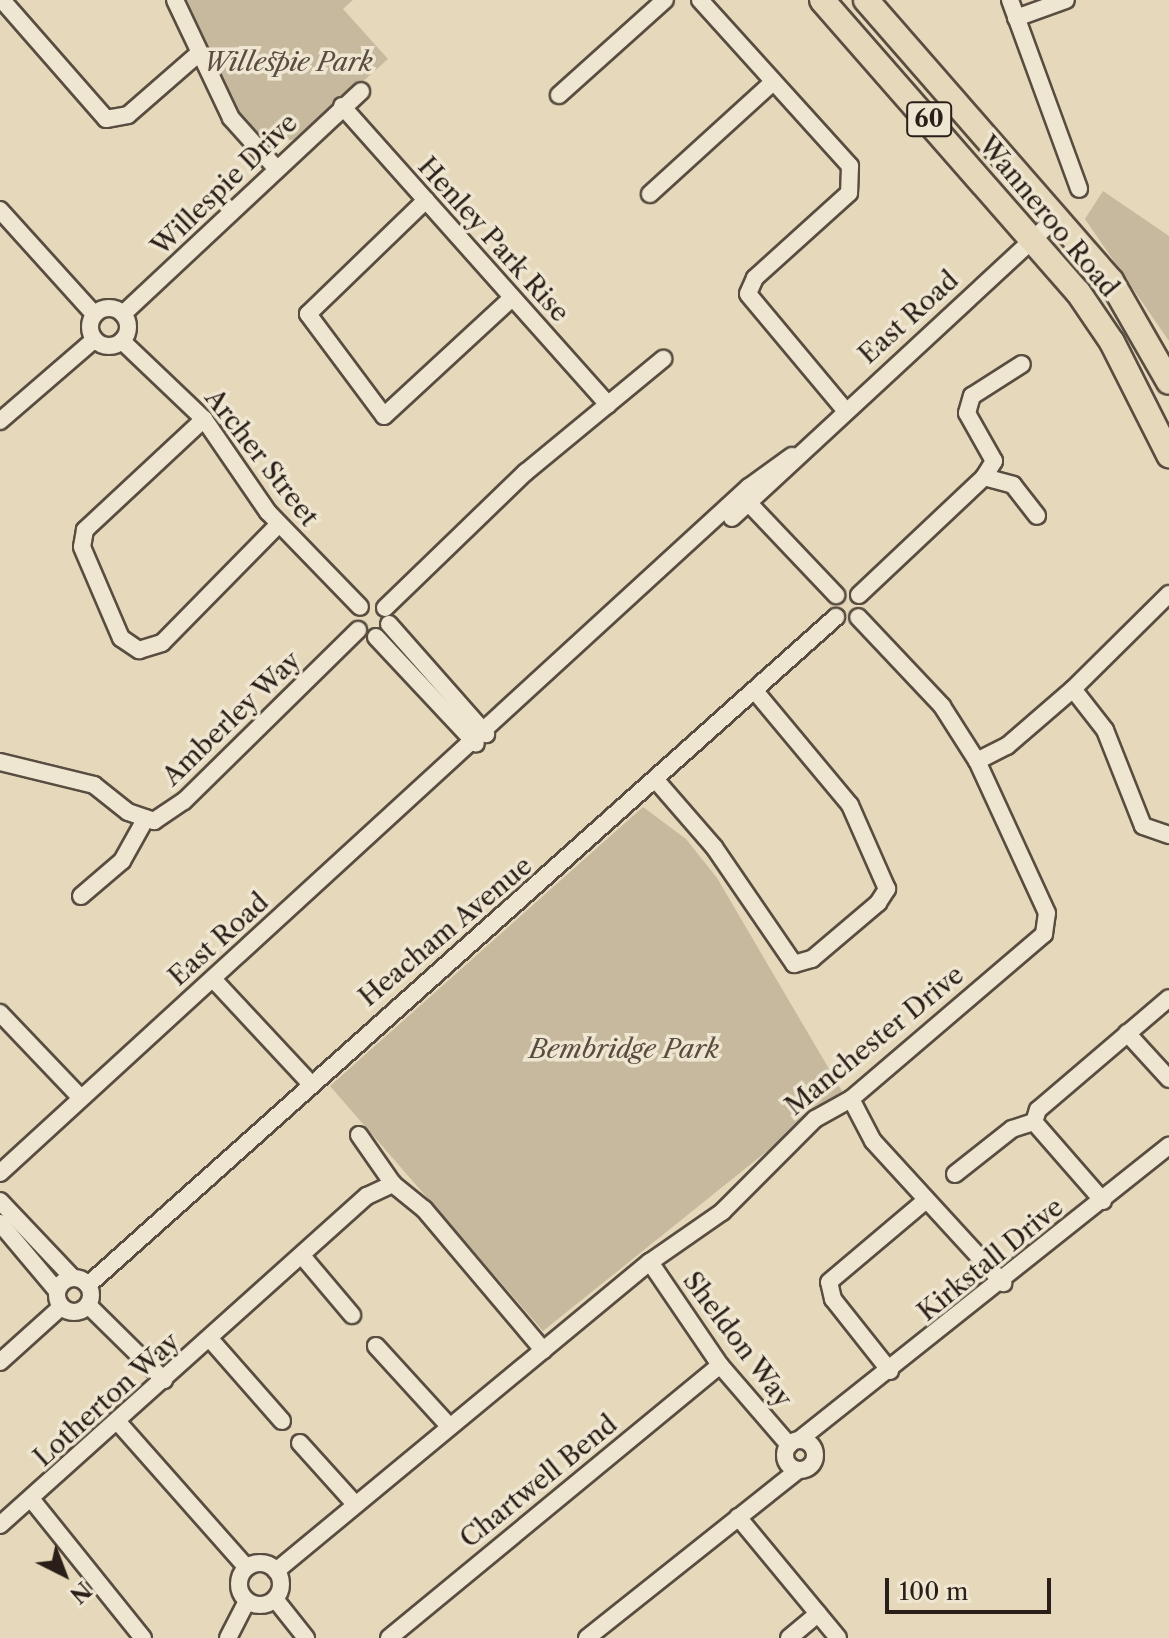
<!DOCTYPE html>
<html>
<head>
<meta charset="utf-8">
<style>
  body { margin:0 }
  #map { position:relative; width:1169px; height:1638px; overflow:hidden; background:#e6d8ba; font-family:"Libre Caslon Text",serif }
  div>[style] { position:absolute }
  .green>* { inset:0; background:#c6b99e }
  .roads { filter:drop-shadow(2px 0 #584d40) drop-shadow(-2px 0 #584d40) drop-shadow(0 2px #584d40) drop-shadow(0 -2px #584d40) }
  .minor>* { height:16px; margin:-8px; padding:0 8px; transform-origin:8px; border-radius:8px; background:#efe6d2 }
  .minor>.ring { margin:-8px; padding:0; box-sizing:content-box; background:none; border:16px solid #efe6d2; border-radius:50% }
  .highway>* { height:24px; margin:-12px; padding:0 12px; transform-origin:12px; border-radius:12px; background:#e6d8ba }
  span { translate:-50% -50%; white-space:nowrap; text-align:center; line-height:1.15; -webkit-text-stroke:7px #efe6d2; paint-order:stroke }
  .shield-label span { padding:2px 6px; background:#efe6d2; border:2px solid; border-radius:6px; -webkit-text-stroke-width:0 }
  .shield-label { font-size:24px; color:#291f18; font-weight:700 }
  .park-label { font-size:26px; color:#584d40; font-style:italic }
  .street-label { font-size:26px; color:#291f18 }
  .north { position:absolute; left:24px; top:1534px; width:80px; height:80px; -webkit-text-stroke:6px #efe6d2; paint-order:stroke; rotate:138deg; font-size:22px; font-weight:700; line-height:32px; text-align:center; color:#291f18 }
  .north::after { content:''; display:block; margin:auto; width:28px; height:36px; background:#291f18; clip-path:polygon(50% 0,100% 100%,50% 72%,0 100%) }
  .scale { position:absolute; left:885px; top:1578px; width:166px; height:36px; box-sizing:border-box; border:4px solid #291f18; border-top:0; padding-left:10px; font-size:24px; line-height:28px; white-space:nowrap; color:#291f18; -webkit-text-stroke:6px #efe6d2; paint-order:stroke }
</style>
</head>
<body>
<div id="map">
  <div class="green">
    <div style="clip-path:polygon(187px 0,353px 0,343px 9px,388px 59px,298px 139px,268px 143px,240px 113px)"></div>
    <div style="clip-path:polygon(1103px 191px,1169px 236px,1169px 341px,1085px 219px)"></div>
    <div style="clip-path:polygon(643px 807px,686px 839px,717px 878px,842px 1091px,543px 1331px,330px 1086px)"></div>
  </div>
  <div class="roads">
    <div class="minor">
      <div style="left:2px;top:0;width:158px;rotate:48.8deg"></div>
      <div style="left:106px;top:119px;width:22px;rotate:-10deg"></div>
      <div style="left:128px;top:115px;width:94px;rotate:-41.1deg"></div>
      <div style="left:175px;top:0;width:131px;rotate:64.6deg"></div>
      <div style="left:231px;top:118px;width:66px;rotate:48.1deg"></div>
      <div style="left:700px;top:0;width:224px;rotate:47.9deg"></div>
      <div style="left:850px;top:166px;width:27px;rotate:92deg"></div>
      <div style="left:849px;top:193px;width:127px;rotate:137.9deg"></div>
      <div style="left:755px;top:278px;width:17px;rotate:114deg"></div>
      <div style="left:748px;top:294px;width:150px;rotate:50.1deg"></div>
      <div style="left:1010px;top:0;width:201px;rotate:69.9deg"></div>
      <div style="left:1016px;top:18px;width:53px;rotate:-19.8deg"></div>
      <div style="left:559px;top:95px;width:142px;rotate:-41.9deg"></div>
      <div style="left:342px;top:106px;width:400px;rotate:48.3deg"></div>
      <div style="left:650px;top:194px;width:166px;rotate:-42.3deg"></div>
      <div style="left:426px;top:200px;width:164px;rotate:136deg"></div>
      <div style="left:308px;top:314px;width:127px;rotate:53.3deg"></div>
      <div style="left:384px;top:416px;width:174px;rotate:-42.7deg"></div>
      <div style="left:0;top:210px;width:140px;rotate:47.9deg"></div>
      <div class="ring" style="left:90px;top:308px;width:22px;height:22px"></div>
      <div style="left:123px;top:314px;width:326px;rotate:-43.1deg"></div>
      <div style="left:122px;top:341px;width:113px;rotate:43.6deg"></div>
      <div style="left:204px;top:419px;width:113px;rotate:55.5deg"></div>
      <div style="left:268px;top:512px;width:132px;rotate:45.9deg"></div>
      <div style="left:204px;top:419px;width:163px;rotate:137deg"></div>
      <div style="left:85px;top:530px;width:17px;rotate:100deg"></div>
      <div style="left:82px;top:547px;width:99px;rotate:66.8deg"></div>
      <div style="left:121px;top:638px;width:22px;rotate:34deg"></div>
      <div style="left:139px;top:650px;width:24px;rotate:-17deg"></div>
      <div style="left:162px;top:643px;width:167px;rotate:-45.5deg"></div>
      <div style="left:0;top:421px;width:124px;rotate:-40.8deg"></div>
      <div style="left:984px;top:477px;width:19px;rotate:-58deg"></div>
      <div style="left:994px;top:461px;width:55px;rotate:-119.4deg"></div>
      <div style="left:967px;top:413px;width:18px;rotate:-74deg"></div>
      <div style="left:972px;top:396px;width:59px;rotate:-32.6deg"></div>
      <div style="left:744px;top:498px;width:134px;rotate:46.5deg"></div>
      <div style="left:732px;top:518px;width:444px;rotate:-42.8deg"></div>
      <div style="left:859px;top:595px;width:172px;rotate:-43.3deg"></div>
      <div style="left:984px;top:477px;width:30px;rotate:15deg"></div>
      <div style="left:1013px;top:485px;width:39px;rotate:52deg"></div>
      <div style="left:385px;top:608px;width:196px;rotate:-44deg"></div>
      <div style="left:526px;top:472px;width:178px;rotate:-39.5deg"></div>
      <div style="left:389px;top:624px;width:147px;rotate:48.6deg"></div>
      <div style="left:376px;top:637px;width:146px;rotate:46.9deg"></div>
      <div style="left:1073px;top:689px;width:52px;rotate:52deg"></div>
      <div style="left:1105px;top:730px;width:103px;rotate:68.4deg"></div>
      <div style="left:1143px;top:826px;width:28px;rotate:19deg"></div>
      <div style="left:977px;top:761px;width:34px;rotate:-27deg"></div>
      <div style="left:1007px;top:746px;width:87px;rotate:-40.8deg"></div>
      <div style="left:1073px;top:689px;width:135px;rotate:-44.7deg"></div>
      <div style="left:0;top:762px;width:97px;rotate:13.7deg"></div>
      <div style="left:94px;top:785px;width:43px;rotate:38.5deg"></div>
      <div style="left:128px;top:812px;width:28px;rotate:19deg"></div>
      <div style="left:154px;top:821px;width:36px;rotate:-34deg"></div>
      <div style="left:184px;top:801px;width:244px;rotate:-44.5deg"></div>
      <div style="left:655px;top:779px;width:90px;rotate:49.1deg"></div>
      <div style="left:714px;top:847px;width:142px;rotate:55.6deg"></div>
      <div style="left:794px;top:964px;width:19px;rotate:-16deg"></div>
      <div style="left:812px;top:959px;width:87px;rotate:-40.3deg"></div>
      <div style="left:878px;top:903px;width:17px;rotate:-57deg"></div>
      <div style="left:887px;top:889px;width:92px;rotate:-113.8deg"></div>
      <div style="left:850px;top:805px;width:147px;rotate:-129.8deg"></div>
      <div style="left:81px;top:896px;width:54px;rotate:-40.5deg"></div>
      <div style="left:122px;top:861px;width:49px;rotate:-60.8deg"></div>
      <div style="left:213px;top:979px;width:141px;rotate:47deg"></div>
      <div style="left:0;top:1013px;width:116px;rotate:46.4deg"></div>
      <div style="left:1127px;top:1033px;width:62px;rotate:47.6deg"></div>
      <div style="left:851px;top:1099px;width:47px;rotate:62.4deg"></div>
      <div style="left:873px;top:1141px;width:193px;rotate:47.5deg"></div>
      <div style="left:359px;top:1135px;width:60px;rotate:55.2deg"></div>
      <div style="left:0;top:1173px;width:1016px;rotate:-42.49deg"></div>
      <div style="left:749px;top:487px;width:53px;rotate:-35.8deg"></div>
      <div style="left:955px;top:1174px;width:73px;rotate:-38.3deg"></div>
      <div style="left:1012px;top:1129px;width:23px;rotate:-18deg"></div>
      <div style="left:0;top:1201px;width:105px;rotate:46.5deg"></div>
      <div style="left:1103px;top:1201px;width:105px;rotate:-131.1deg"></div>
      <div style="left:1034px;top:1122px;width:13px;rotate:-72deg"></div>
      <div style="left:1038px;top:1110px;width:172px;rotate:-40.5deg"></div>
      <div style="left:0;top:1223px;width:89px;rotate:50deg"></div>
      <div style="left:303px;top:1257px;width:76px;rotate:49.8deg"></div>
      <div style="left:650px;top:1262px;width:125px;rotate:55.8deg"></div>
      <div style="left:720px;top:1365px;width:106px;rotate:49.2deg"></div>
      <div class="ring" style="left:57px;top:1278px;width:18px;height:18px"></div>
      <div style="left:88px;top:1285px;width:1003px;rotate:-41.77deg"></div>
      <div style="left:88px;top:1305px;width:107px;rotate:44.6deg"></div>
      <div style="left:210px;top:1339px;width:109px;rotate:48.7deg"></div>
      <div style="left:376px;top:1346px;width:108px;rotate:47.6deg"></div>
      <div style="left:0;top:1362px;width:82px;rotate:-42deg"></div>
      <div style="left:890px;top:1371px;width:92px;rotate:-128.4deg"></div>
      <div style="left:833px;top:1299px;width:17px;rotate:-103deg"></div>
      <div style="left:829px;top:1282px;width:127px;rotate:-40.2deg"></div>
      <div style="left:117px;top:1421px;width:195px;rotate:48.5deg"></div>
      <div class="ring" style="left:785px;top:1440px;width:14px;height:14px"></div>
      <div style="left:799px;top:1440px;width:473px;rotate:-38.5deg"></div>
      <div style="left:300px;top:1443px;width:81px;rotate:48deg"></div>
      <div style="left:32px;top:1500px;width:177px;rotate:51.2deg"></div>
      <div style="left:738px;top:1517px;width:157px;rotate:50.4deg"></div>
      <div style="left:0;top:1525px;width:493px;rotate:-41.9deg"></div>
      <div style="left:367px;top:1196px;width:29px;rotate:-25deg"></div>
      <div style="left:393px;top:1184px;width:40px;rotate:39deg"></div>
      <div style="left:424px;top:1209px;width:185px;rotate:49.8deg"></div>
      <div class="ring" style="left:239px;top:1563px;width:26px;height:26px"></div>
      <div style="left:276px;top:1571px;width:485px;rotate:-39.6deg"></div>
      <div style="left:650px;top:1262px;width:88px;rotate:-34.8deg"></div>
      <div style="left:722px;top:1212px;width:132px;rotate:-45deg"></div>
      <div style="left:815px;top:1119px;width:41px;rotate:-29.1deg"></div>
      <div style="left:851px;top:1099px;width:254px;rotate:-40.5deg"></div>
      <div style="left:1044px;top:934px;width:21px;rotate:-82deg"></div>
      <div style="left:1047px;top:913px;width:167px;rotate:-114.7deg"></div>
      <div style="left:977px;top:761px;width:65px;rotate:-122.5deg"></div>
      <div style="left:942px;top:706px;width:122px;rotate:-133.3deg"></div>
      <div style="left:275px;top:1599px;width:50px;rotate:51.5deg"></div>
      <div style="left:228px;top:1638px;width:42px;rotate:-62.8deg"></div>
      <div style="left:389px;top:1638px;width:429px;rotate:-39.5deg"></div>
      <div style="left:587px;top:1638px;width:270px;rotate:-38.5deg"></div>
      <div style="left:789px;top:1638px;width:38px;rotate:-40deg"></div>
    </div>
    <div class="highway">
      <div style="left:822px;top:0;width:388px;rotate:48.8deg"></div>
      <div style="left:1078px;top:292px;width:60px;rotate:55.8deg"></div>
      <div style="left:1112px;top:342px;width:127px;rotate:63.2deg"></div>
      <div style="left:866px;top:0;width:373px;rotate:48.9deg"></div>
      <div style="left:1111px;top:281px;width:116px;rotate:60.1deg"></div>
    </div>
  </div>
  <div class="shield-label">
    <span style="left:929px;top:119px">60</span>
  </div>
  <div class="park-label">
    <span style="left:288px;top:63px">Willespie Park</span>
    <span style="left:624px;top:1050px">Bembridge Park</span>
  </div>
  <div class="street-label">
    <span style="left:225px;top:185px;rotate:-44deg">Willespie Drive</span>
    <span style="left:1048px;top:217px;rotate:50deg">Wanneroo Road</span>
    <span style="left:493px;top:240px;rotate:48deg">Henley Park Rise</span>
    <span style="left:909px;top:318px;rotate:-42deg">East Road</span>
    <span style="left:261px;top:458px;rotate:52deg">Archer Street</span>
    <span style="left:232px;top:719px;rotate:-44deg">Amberley Way</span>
    <span style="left:446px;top:932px;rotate:-40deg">Heacham Avenue</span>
    <span style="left:219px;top:940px;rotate:-42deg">East Road</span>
    <span style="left:875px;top:1041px;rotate:-39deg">Manchester Drive</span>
    <span style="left:991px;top:1260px;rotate:-39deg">Kirkstall Drive</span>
    <span style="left:737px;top:1340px;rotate:53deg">Sheldon Way</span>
    <span style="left:107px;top:1400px;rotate:-42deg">Lotherton Way</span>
    <span style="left:539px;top:1482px;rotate:-39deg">Chartwell Bend</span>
  </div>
  <div class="north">N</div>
  <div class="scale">100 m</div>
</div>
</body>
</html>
